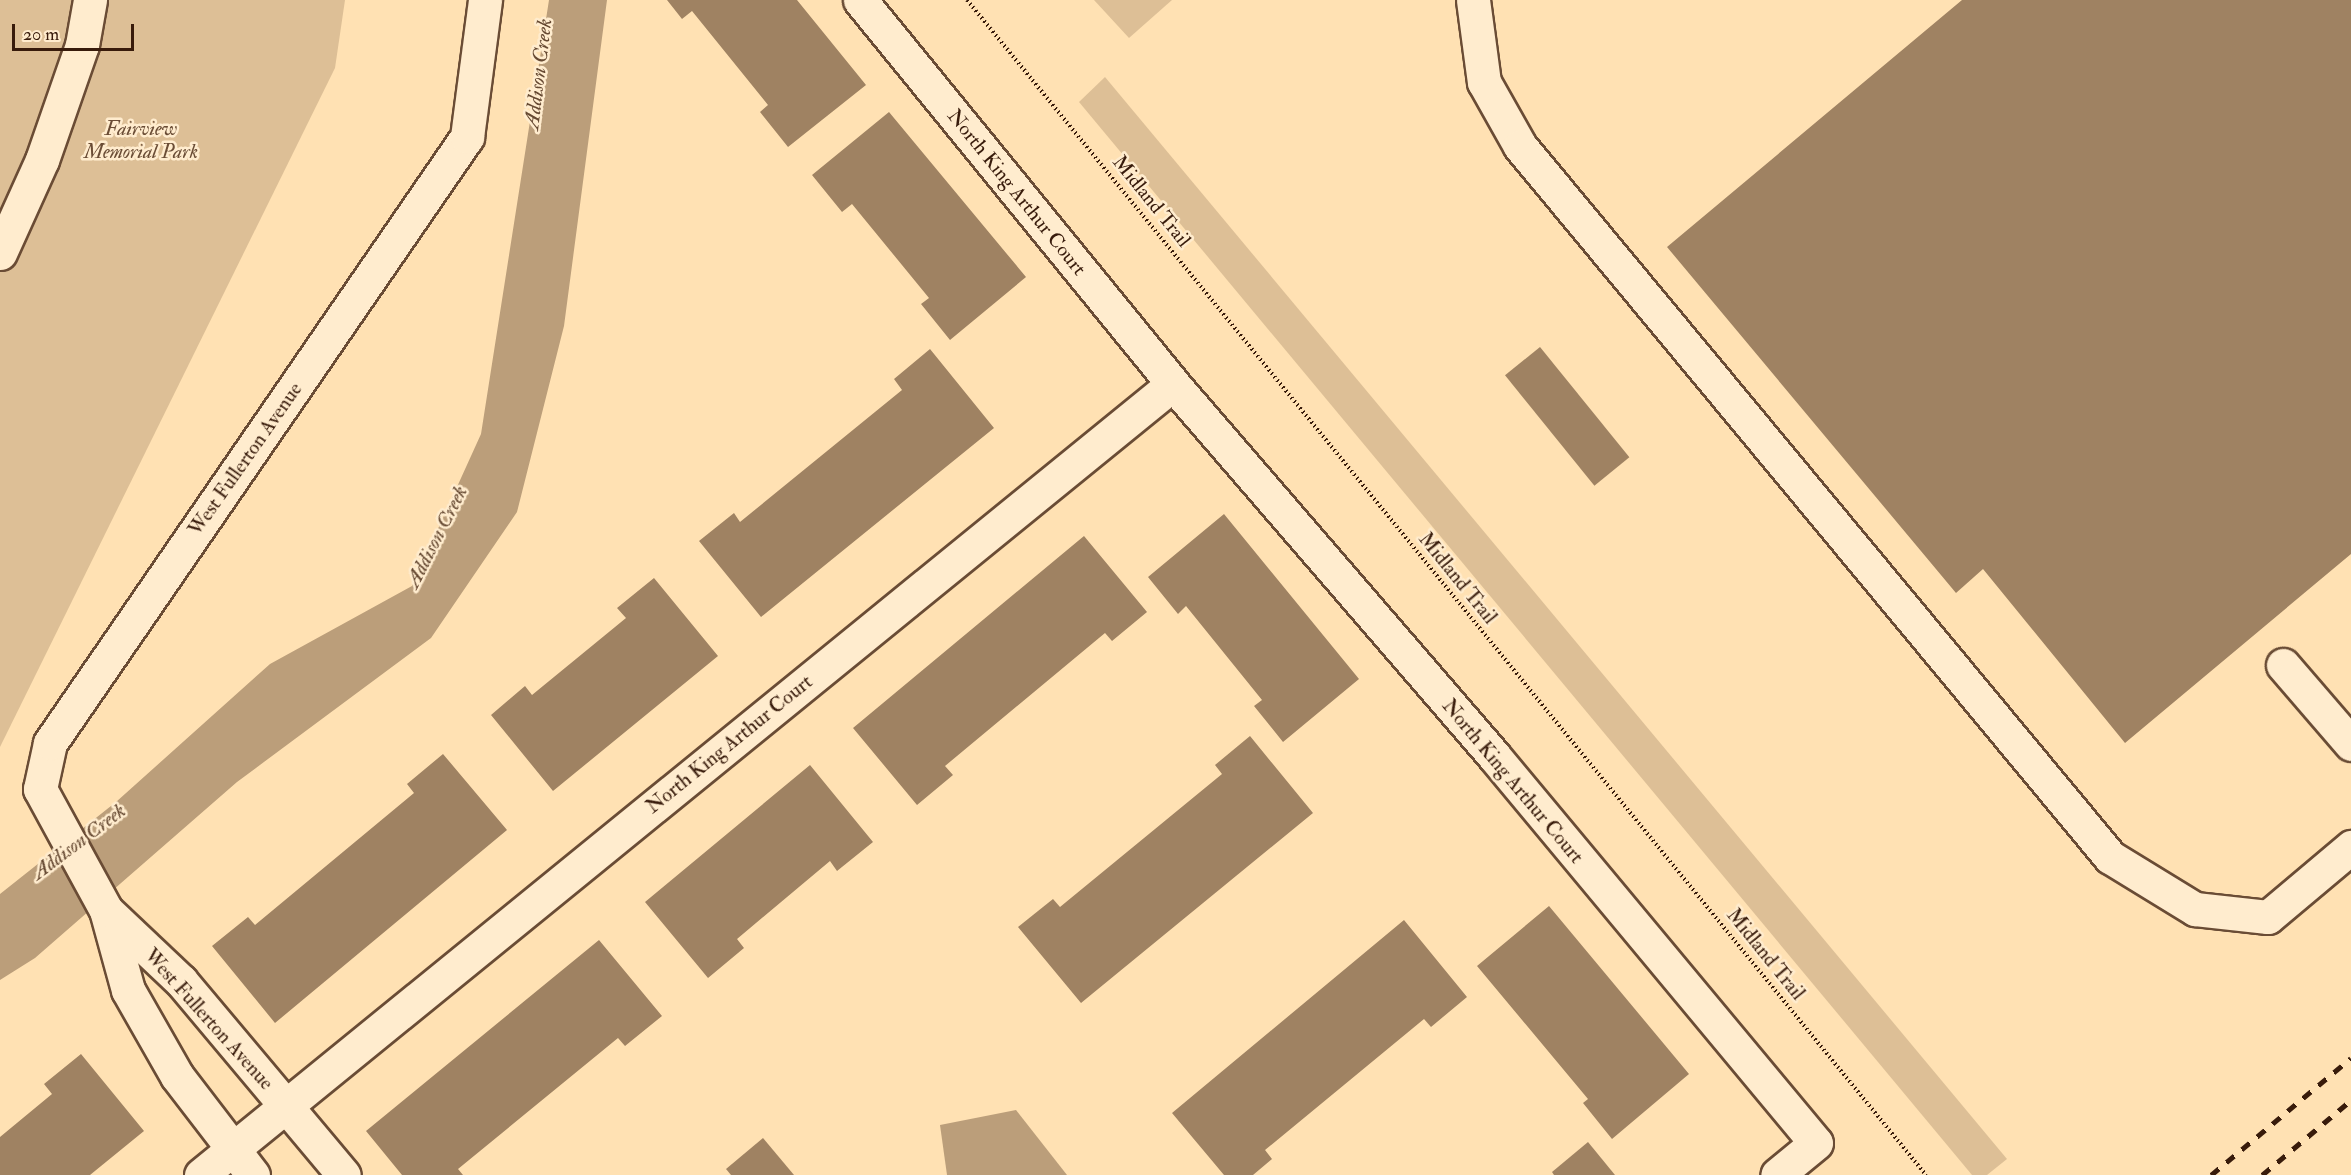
<!DOCTYPE html>
<html>
<head>
<meta charset="utf-8">
<style>
  body { margin:0 }
  #map { position:relative; width:2351px; height:1175px; overflow:hidden; background:#ffe1b3; font-family:"IM FELL Double Pica",serif }
  div>[style] { position:absolute }
  .green>* { inset:0; background:#ddbf96 }
  .water>* { inset:0; background:#bb9e7a }
  .building>* { inset:0; background:#9f8262; transform-origin:0 0 }
  .path>* { height:4px; margin-top:-2px; transform-origin:0; background:repeating-linear-gradient(90deg,#381b0b 0 1.5px,transparent 0 4.5px) }
  .roads { filter:drop-shadow(2px 0 #6a4c35) drop-shadow(-2px 0 #6a4c35) drop-shadow(0 2px #6a4c35) drop-shadow(0 -2px #6a4c35) }
  .minor>* { height:33px; margin:-16.5px; padding:0 16.5px; transform-origin:16.5px; border-radius:16.5px; background:#ffecce }
  .rail>* { height:4.5px; margin-top:-2.25px; transform-origin:0; background:repeating-linear-gradient(90deg,#381b0b 0 10px,transparent 0 20px) }
  span { translate:-50% -50%; white-space:nowrap; text-align:center; line-height:1.15; -webkit-text-stroke:5px #ffecce; paint-order:stroke }
  .park-label { font-size:20px; color:#6a4c35; font-style:italic }
  .street-label { font-size:20px; color:#381b0b }
  .water-label { font-size:21px; color:#664932; font-style:italic }
  .scale { position:absolute; left:12px; top:24px; width:122px; height:27px; box-sizing:border-box; border:3px solid #381b0b; border-top:0; padding-left:8px; font-size:18px; line-height:21px; white-space:nowrap; color:#381b0b; -webkit-text-stroke:4px #ffecce; paint-order:stroke }
</style>
</head>
<body>
<div id="map">
  <div class="green">
    <div style="clip-path:polygon(0 0,345px 0,335px 68px,0 747px)"></div>
    <div style="clip-path:polygon(1094px 0,1172px 0,1129px 38px)"></div>
    <div style="clip-path:polygon(1105px 77px,2007px 1159px,1987px 1175px,1972px 1175px,1079px 102px)"></div>
  </div>
  <div class="water">
    <div style="clip-path:polygon(549px 0,607px 0,564px 326px,517px 512px,431px 638px,237px 782px,35px 958px,0 980px,0 894px,116px 802px,270px 664px,412px 586px,481px 434px)"></div>
    <div style="clip-path:polygon(1016px 1110px,1067px 1175px,947px 1175px,940px 1125px)"></div>
  </div>
  <div class="building">
    <div style="clip-path:polygon(667px 0,797px 0,866px 85px,788px 147px,760px 112px,768px 105px,692px 11px,682px 19px)"></div>
    <div style="clip-path:polygon(1962px 0,2351px 0,2351px 554px,2125px 743px,1983px 569px,1956px 593px,1667px 247px)"></div>
    <div style="clip-path:polygon(889px 112px,1026px 277px,950px 340px,921px 304px,929px 298px,852px 204px,842px 212px,812px 175px)"></div>
    <div style="left:1540px;top:347px;width:142px;height:45px;rotate:51deg"></div>
    <div style="clip-path:polygon(930px 349px,994px 428px,761px 617px,699px 541px,734px 513px,740px 522px,902px 390px,894px 379px)"></div>
    <div style="clip-path:polygon(1224px 514px,1359px 679px,1283px 742px,1254px 706px,1262px 700px,1186px 606px,1178px 614px,1148px 577px)"></div>
    <div style="clip-path:polygon(1084px 536px,1147px 612px,1112px 641px,1105px 633px,945px 766px,953px 775px,917px 805px,853px 728px)"></div>
    <div style="clip-path:polygon(654px 578px,718px 656px,553px 791px,491px 715px,525px 686px,532px 695px,626px 618px,617px 608px)"></div>
    <div style="clip-path:polygon(1250px 736px,1313px 813px,1081px 1003px,1018px 927px,1053px 899px,1060px 907px,1222px 774px,1215px 765px)"></div>
    <div style="clip-path:polygon(443px 754px,507px 830px,275px 1023px,212px 946px,248px 917px,255px 925px,414px 793px,407px 784px)"></div>
    <div style="clip-path:polygon(810px 765px,873px 842px,837px 871px,830px 861px,737px 939px,744px 948px,708px 978px,645px 902px)"></div>
    <div style="clip-path:polygon(1549px 906px,1689px 1074px,1612px 1139px,1583px 1103px,1588px 1099px,1477px 966px)"></div>
    <div style="clip-path:polygon(1404px 920px,1467px 997px,1431px 1027px,1424px 1019px,1265px 1150px,1272px 1159px,1253px 1175px,1224px 1175px,1172px 1113px)"></div>
    <div style="clip-path:polygon(599px 940px,662px 1016px,625px 1046px,618px 1038px,458px 1169px,463px 1175px,402px 1175px,366px 1131px)"></div>
    <div style="clip-path:polygon(81px 1054px,144px 1131px,90px 1175px,0 1175px,0 1137px,52px 1094px,44px 1084px)"></div>
    <div style="clip-path:polygon(763px 1138px,794px 1175px,731px 1175px,726px 1169px)"></div>
    <div style="clip-path:polygon(1588px 1142px,1615px 1175px,1554px 1175px,1552px 1172px)"></div>
  </div>
  <div class="path">
    <div style="left:967px;top:0;width:1517px;rotate:50.78deg"></div>
  </div>
  <div class="roads">
    <div class="minor">
      <div style="left:860px;top:0;width:495px;rotate:50.8deg"></div>
      <div style="left:1173px;top:384px;width:491px;rotate:49.2deg"></div>
      <div style="left:1494px;top:756px;width:503px;rotate:50.24deg"></div>
      <div style="left:1816px;top:1143px;width:50px;rotate:140.6deg"></div>
      <div style="left:1473px;top:0;width:83px;rotate:82.4deg"></div>
      <div style="left:1484px;top:82px;width:73px;rotate:60.6deg"></div>
      <div style="left:1520px;top:146px;width:924px;rotate:50.31deg"></div>
      <div style="left:2110px;top:857px;width:100px;rotate:31.5deg"></div>
      <div style="left:2195px;top:909px;width:73px;rotate:6.3deg"></div>
      <div style="left:2268px;top:917px;width:109px;rotate:-40.1deg"></div>
      <div style="left:0;top:253px;width:102px;rotate:-65.7deg"></div>
      <div style="left:42px;top:160px;width:122px;rotate:-70.8deg"></div>
      <div style="left:82px;top:45px;width:46px;rotate:-79.9deg"></div>
      <div style="left:2283px;top:665px;width:104px;rotate:49.3deg"></div>
      <div style="left:107px;top:911px;width:102px;rotate:43.4deg"></div>
      <div style="left:181px;top:981px;width:253px;rotate:50deg"></div>
      <div style="left:201px;top:1175px;width:1253px;rotate:-39.14deg"></div>
      <div style="left:253px;top:1175px;width:125px;rotate:-127.5deg"></div>
      <div style="left:177px;top:1076px;width:99px;rotate:-119.7deg"></div>
      <div style="left:128px;top:990px;width:83px;rotate:-105.4deg"></div>
      <div style="left:106px;top:910px;width:138px;rotate:-118.6deg"></div>
      <div style="left:40px;top:789px;width:47px;rotate:-77.7deg"></div>
      <div style="left:50px;top:743px;width:736px;rotate:-55.47deg"></div>
      <div style="left:467px;top:137px;width:138px;rotate:-82.5deg"></div>
    </div>
  </div>
  <div class="rail">
    <div style="left:2211px;top:1175px;width:182px;rotate:-39.9deg"></div>
    <div style="left:2262px;top:1175px;width:116px;rotate:-40.1deg"></div>
  </div>
  <div class="park-label">
    <span style="left:141px;top:140px">Fairview<br>Memorial Park</span>
  </div>
  <div class="street-label">
    <span style="left:1017px;top:192px;rotate:51deg">North King Arthur Court</span>
    <span style="left:1152px;top:201px;rotate:51deg">Midland Trail</span>
    <span style="left:245px;top:459px;rotate:-55deg">West Fullerton Avenue</span>
    <span style="left:1458px;top:578px;rotate:51deg">Midland Trail</span>
    <span style="left:729px;top:744px;rotate:-39deg">North King Arthur Court</span>
    <span style="left:1513px;top:781px;rotate:50deg">North King Arthur Court</span>
    <span style="left:1766px;top:954px;rotate:51deg">Midland Trail</span>
    <span style="left:209px;top:1019px;rotate:48deg">West Fullerton Avenue</span>
  </div>
  <div class="water-label">
    <span style="left:539px;top:74px;rotate:-83deg">Addison Creek</span>
    <span style="left:437px;top:537px;rotate:-63deg">Addison Creek</span>
    <span style="left:79px;top:842px;rotate:-37deg">Addison Creek</span>
  </div>
  <div class="scale">20 m</div>
</div>
</body>
</html>
